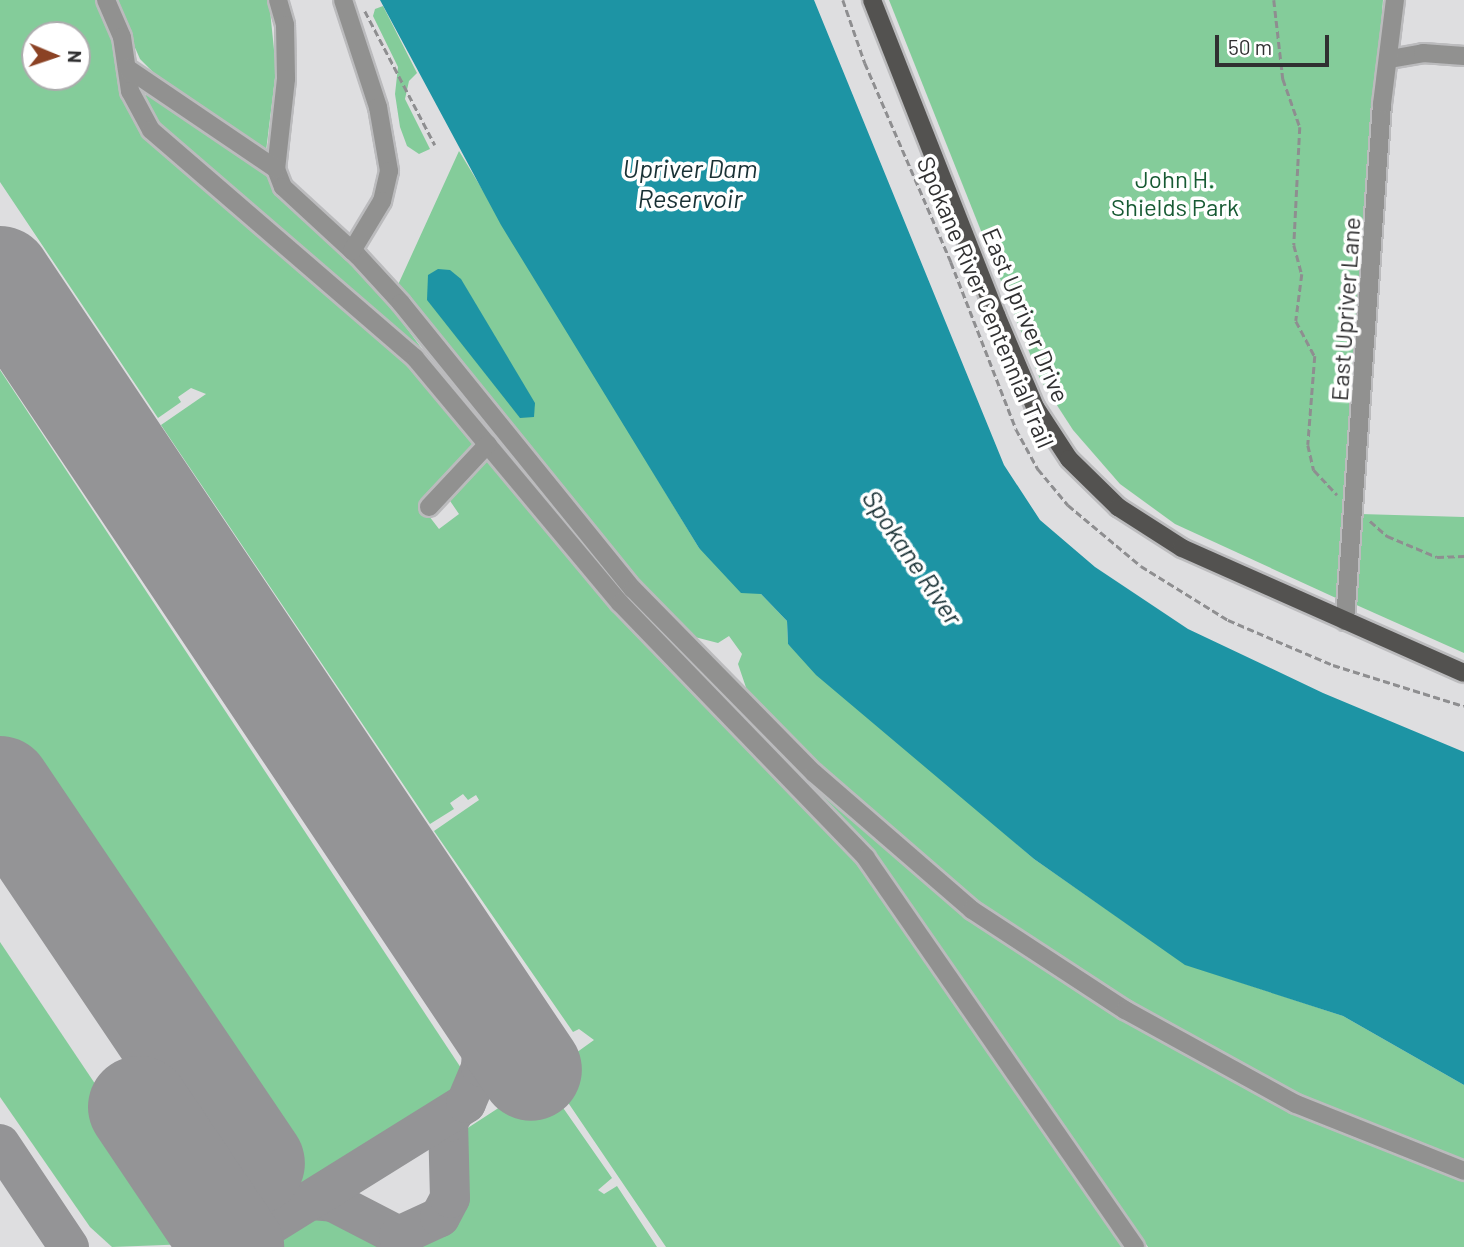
<!DOCTYPE html>
<html>
<head>
<meta charset="utf-8">
<style>
  body { margin:0 }
  #map { position:relative; width:1464px; height:1247px; overflow:hidden; background:#dedee0; font-family:Barlow,sans-serif }
  div>[style] { position:absolute }
  .green>* { inset:0; background:#84cc9a }
  .water>* { inset:0; background:#1d94a4 }
  .taxiway>* { height:40px; margin:-20px; padding:0 20px; transform-origin:20px; border-radius:20px; background:#949496 }
  .runway>* { height:102px; margin:-51px; padding:0 51px; transform-origin:51px; border-radius:51px; background:#949496 }
  .path>* { height:2.5px; margin-top:-1.25px; transform-origin:0; background:repeating-linear-gradient(90deg,#8e8e90 0 7px,transparent 0 10.5px) }
  .roads { filter:drop-shadow(2px 0 #bbbbbd) drop-shadow(-2px 0 #bbbbbd) drop-shadow(0 2px #bbbbbd) drop-shadow(0 -2px #bbbbbd) }
  .minor>* { height:18px; margin:-9px; padding:0 9px; transform-origin:9px; border-radius:9px; background:#919190 }
  .major>* { height:18px; margin:-9px; padding:0 9px; transform-origin:9px; border-radius:9px; background:#535250 }
  span { translate:-50% -50%; white-space:nowrap; text-align:center; line-height:1.15; -webkit-text-stroke:7px #fff; paint-order:stroke }
  .park-label { font-size:24px; color:#175a33 }
  .street-label { font-size:24px; color:#303031 }
  .water-label { font-size:26px; color:#193135; font-style:italic }
  .north { position:absolute; left:21px; top:21px; width:70px; height:70px; box-sizing:border-box; background:#fff; border:2px solid #acacad; border-radius:50%; rotate:92deg; font-size:19px; font-weight:700; line-height:28px; text-align:center; color:#303031 }
  .north::after { content:''; display:block; margin:auto; width:24px; height:32px; background:#8b4224; clip-path:polygon(50% 0,100% 100%,50% 72%,0 100%) }
  .scale { position:absolute; left:1215px; top:35px; width:114px; height:32px; box-sizing:border-box; border:4px solid #303031; border-top:0; padding-left:9px; font-size:21px; line-height:24px; white-space:nowrap; color:#303031; -webkit-text-stroke:5px #fff; paint-order:stroke }
</style>
</head>
<body>
<div id="map">
  <div class="green">
    <div style="clip-path:polygon(evenodd,0 0,98px 0,115px 36px,120px 94px,130px 114px,409px 362px,480px 445px,419px 503px,439px 529px,459px 514px,446px 495px,488px 454px,863px 859px,1127px 1247px,666px 1247px,548px 1073px,594px 1040px,579px 1029px,573px 1032px,434px 831px,479px 800px,476px 795px,468px 800px,463px 794px,450px 803px,454px 809px,430px 824px,161px 425px,206px 394px,191px 388px,178px 397px,181px 402px,158px 418px,0 182px,0 0,35px 35px,77px 35px,77px 77px,35px 77px,35px 35px)"></div>
    <div style="clip-path:polygon(114px 0,269px 0,276px 70px,266px 151px,154px 73px,140px 59px)"></div>
    <div style="clip-path:polygon(889px 0,1383px 0,1336px 598px,1175px 524px,1120px 484px,1073px 430px,1040px 379px)"></div>
    <div style="clip-path:polygon(383px 6px,417px 73px,409px 81px,405px 99px,430px 149px,419px 154px,407px 146px,400px 127px,395px 94px,398px 67px,373px 16px,375px 9px)"></div>
    <div style="clip-path:polygon(148px 94px,221px 139px,271px 178px,361px 266px,439px 372px,399px 331px,159px 126px,142px 97px)"></div>
    <div style="clip-path:polygon(459px 151px,699px 548px,761px 594px,787px 621px,788px 644px,1034px 859px,1185px 964px,1343px 1016px,1464px 1085px,1464px 1162px,1298px 1095px,1085px 980px,988px 911px,752px 705px,738px 664px,742px 654px,729px 636px,718px 643px,687px 635px,638px 585px,397px 287px)"></div>
    <div style="clip-path:polygon(0 370px,461px 1068px,460px 1088px,450px 1100px,266px 1211px,236px 1203px,0 850px)"></div>
    <div style="clip-path:polygon(1360px 514px,1464px 517px,1464px 653px,1352px 603px)"></div>
    <div style="clip-path:polygon(762px 736px,976px 920px,1129px 1021px,1292px 1112px,1464px 1178px,1464px 1247px,1148px 1247px,870px 847px)"></div>
    <div style="clip-path:polygon(0 942px,187px 1221px,190px 1244px,112px 1247px,90px 1227px,0 1097px)"></div>
    <div style="clip-path:polygon(543px 1079px,612px 1178px,598px 1190px,604px 1194px,617px 1186px,657px 1247px,412px 1247px,462px 1217px,460px 1133px)"></div>
    <div style="clip-path:polygon(320px 1208px,392px 1247px,257px 1247px)"></div>
  </div>
  <div class="water">
    <div style="clip-path:polygon(380px 0,814px 0,1004px 465px,1040px 520px,1095px 567px,1188px 629px,1323px 693px,1464px 752px,1464px 1085px,1343px 1016px,1185px 965px,1034px 859px,816px 675px,788px 644px,787px 621px,761px 594px,741px 593px,699px 548px,501px 225px)"></div>
    <div style="clip-path:polygon(438px 269px,450px 270px,461px 279px,535px 403px,534px 417px,520px 418px,427px 300px,428px 275px)"></div>
  </div>
  <div class="taxiway">
    <div style="left:0;top:1144px;width:124px;rotate:56.2deg"></div>
    <div style="left:312px;top:1200px;width:21px;rotate:5deg"></div>
    <div style="left:333px;top:1202px;width:74px;rotate:27.3deg"></div>
    <div style="left:399px;top:1236px;width:45px;rotate:-24.9deg"></div>
    <div style="left:440px;top:1217px;width:21px;rotate:-62deg"></div>
    <div style="left:450px;top:1198px;width:76px;rotate:-91.5deg"></div>
    <div style="left:448px;top:1122px;width:13px;rotate:-58deg"></div>
    <div style="left:235px;top:1247px;width:272px;rotate:-31.9deg"></div>
    <div style="left:466px;top:1103px;width:39px;rotate:-67deg"></div>
    <div style="left:481px;top:1067px;width:66px;rotate:-86.5deg"></div>
  </div>
  <div class="runway">
    <div style="left:0;top:277px;width:954px;rotate:56.19deg"></div>
    <div style="left:0;top:787px;width:454px;rotate:56deg"></div>
    <div style="left:139px;top:1107px;width:169px;rotate:56.1deg"></div>
  </div>
  <div class="path">
    <div style="left:843px;top:0;width:67px;rotate:70.8deg"></div>
    <div style="left:865px;top:63px;width:217px;rotate:66.6deg"></div>
    <div style="left:951px;top:262px;width:179px;rotate:68.7deg"></div>
    <div style="left:1016px;top:429px;width:46px;rotate:61.2deg"></div>
    <div style="left:1038px;top:469px;width:47px;rotate:50.2deg"></div>
    <div style="left:1068px;top:505px;width:95px;rotate:39.9deg"></div>
    <div style="left:1141px;top:566px;width:102px;rotate:31.8deg"></div>
    <div style="left:1228px;top:620px;width:114px;rotate:23.2deg"></div>
    <div style="left:1333px;top:665px;width:137px;rotate:17.4deg"></div>
    <div style="left:1274px;top:0;width:80px;rotate:83.5deg"></div>
    <div style="left:1283px;top:79px;width:51px;rotate:70.5deg"></div>
    <div style="left:1300px;top:127px;width:118px;rotate:92.9deg"></div>
    <div style="left:1294px;top:245px;width:30px;rotate:75deg"></div>
    <div style="left:1302px;top:274px;width:47px;rotate:97.3deg"></div>
    <div style="left:1296px;top:321px;width:40px;rotate:62deg"></div>
    <div style="left:1315px;top:356px;width:89px;rotate:94.5deg"></div>
    <div style="left:1308px;top:445px;width:26px;rotate:77deg"></div>
    <div style="left:1314px;top:470px;width:34px;rotate:47deg"></div>
    <div style="left:365px;top:11px;width:151px;rotate:62.4deg"></div>
    <div style="left:1370px;top:521px;width:23px;rotate:41deg"></div>
    <div style="left:1387px;top:536px;width:54px;rotate:22.8deg"></div>
    <div style="left:1437px;top:557px;width:27px;rotate:-2deg"></div>
  </div>
  <div class="roads">
    <div class="minor">
      <div style="left:106px;top:0;width:40px;rotate:66.6deg"></div>
      <div style="left:122px;top:37px;width:55px;rotate:81.6deg"></div>
      <div style="left:130px;top:91px;width:44px;rotate:61.7deg"></div>
      <div style="left:151px;top:130px;width:349px;rotate:40.8deg"></div>
      <div style="left:415px;top:358px;width:319px;rotate:50.1deg"></div>
      <div style="left:620px;top:603px;width:354px;rotate:46deg"></div>
      <div style="left:866px;top:858px;width:473px;rotate:55.3deg"></div>
      <div style="left:278px;top:0;width:26px;rotate:74deg"></div>
      <div style="left:285px;top:25px;width:54px;rotate:88.9deg"></div>
      <div style="left:286px;top:79px;width:91px;rotate:96.3deg"></div>
      <div style="left:276px;top:169px;width:19px;rotate:69deg"></div>
      <div style="left:283px;top:187px;width:102px;rotate:42.6deg"></div>
      <div style="left:358px;top:256px;width:64px;rotate:47.5deg"></div>
      <div style="left:401px;top:303px;width:368px;rotate:51deg"></div>
      <div style="left:633px;top:589px;width:258px;rotate:45.5deg"></div>
      <div style="left:814px;top:773px;width:209px;rotate:40.9deg"></div>
      <div style="left:972px;top:910px;width:183px;rotate:33.2deg"></div>
      <div style="left:1125px;top:1010px;width:195px;rotate:28.8deg"></div>
      <div style="left:1296px;top:1104px;width:181px;rotate:21.7deg"></div>
      <div style="left:343px;top:0;width:113px;rotate:71.9deg"></div>
      <div style="left:378px;top:107px;width:65px;rotate:80.2deg"></div>
      <div style="left:389px;top:171px;width:31px;rotate:103deg"></div>
      <div style="left:382px;top:201px;width:58px;rotate:121deg"></div>
      <div style="left:1390px;top:59px;width:34px;rotate:-10deg"></div>
      <div style="left:1423px;top:53px;width:41px;rotate:4.2deg"></div>
      <div style="left:127px;top:68px;width:180px;rotate:34.1deg"></div>
      <div style="left:429px;top:507px;width:86px;rotate:-46.9deg"></div>
      <div style="left:1345px;top:621px;width:518px;rotate:-85.91deg"></div>
      <div style="left:1382px;top:104px;width:105px;rotate:-82.9deg"></div>
    </div>
    <div class="major">
      <div style="left:872px;top:0;width:339px;rotate:68.5deg"></div>
      <div style="left:996px;top:315px;width:100px;rotate:67deg"></div>
      <div style="left:1035px;top:407px;width:62px;rotate:56.8deg"></div>
      <div style="left:1069px;top:459px;width:69px;rotate:44.4deg"></div>
      <div style="left:1118px;top:507px;width:76px;rotate:32.6deg"></div>
      <div style="left:1182px;top:548px;width:308px;rotate:23.9deg"></div>
    </div>
  </div>
  <div class="park-label">
    <span style="left:1175px;top:193px">John H.<br>Shields Park</span>
  </div>
  <div class="street-label">
    <span style="left:986px;top:302px;rotate:67deg">Spokane River Centennial Trail</span>
    <span style="left:1345px;top:309px;rotate:-86deg">East Upriver Lane</span>
    <span style="left:1026px;top:315px;rotate:67deg">East Upriver Drive</span>
  </div>
  <div class="water-label">
    <span style="left:690px;top:183px">Upriver Dam<br>Reservoir</span>
    <span style="left:913px;top:557px;rotate:56deg">Spokane River</span>
  </div>
  <div class="north">N</div>
  <div class="scale">50 m</div>
</div>
</body>
</html>
